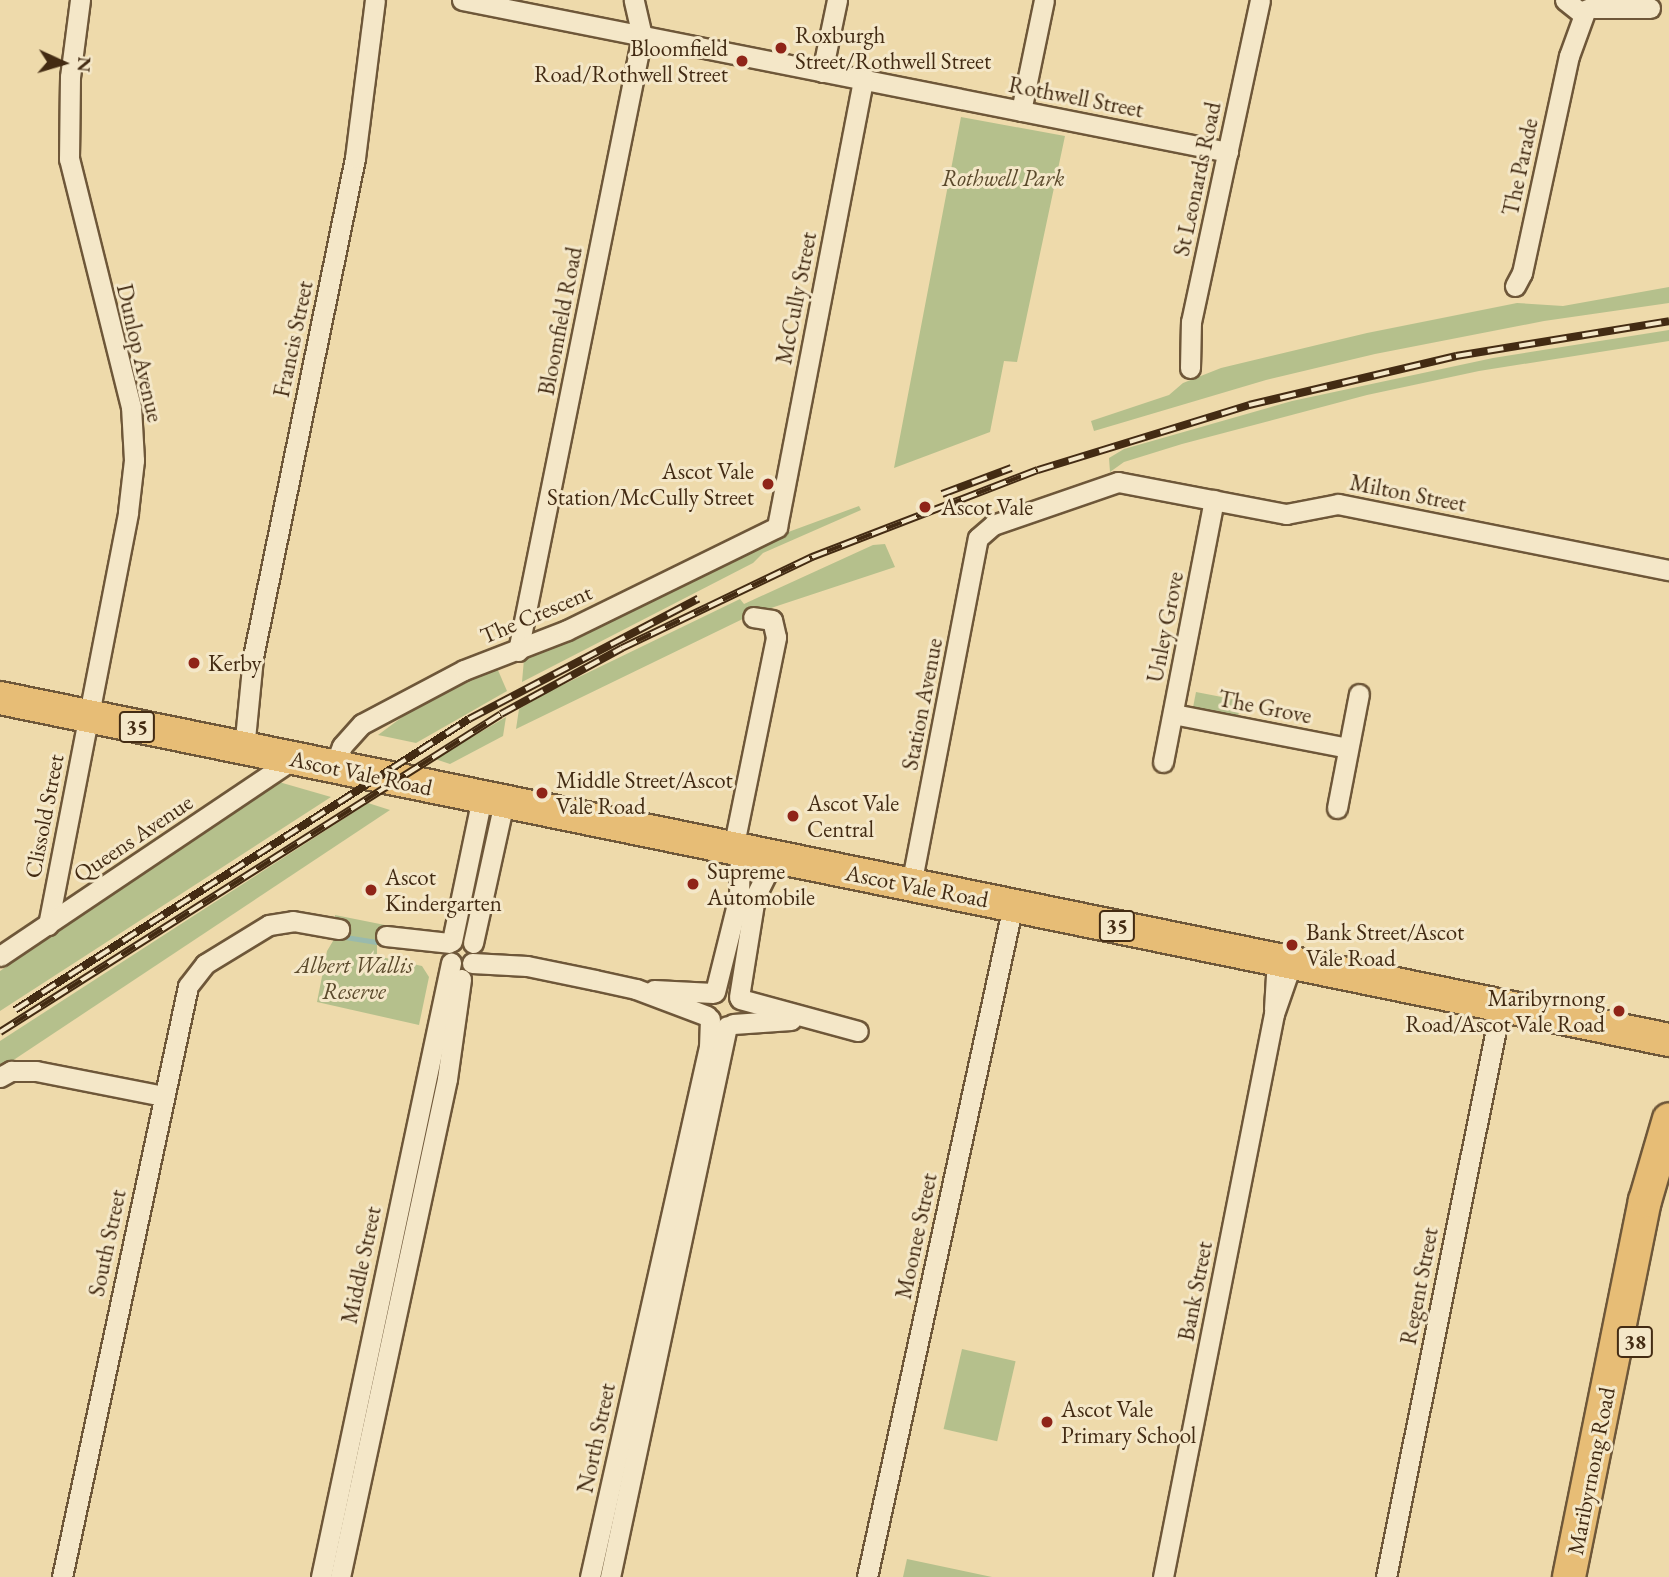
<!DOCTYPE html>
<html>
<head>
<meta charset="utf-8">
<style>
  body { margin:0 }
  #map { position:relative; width:1669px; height:1577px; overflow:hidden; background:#eedaab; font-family:"EB Garamond",serif }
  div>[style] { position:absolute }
  .green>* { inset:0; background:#b5c08c; transform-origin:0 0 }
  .stream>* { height:5px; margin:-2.5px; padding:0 2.5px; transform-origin:2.5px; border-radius:2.5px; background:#99baad }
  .roads { filter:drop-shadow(2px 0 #6e5739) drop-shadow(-2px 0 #6e5739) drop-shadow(0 2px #6e5739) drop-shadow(0 -2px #6e5739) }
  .street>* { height:19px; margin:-9.5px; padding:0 9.5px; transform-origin:9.5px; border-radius:9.5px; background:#f4e7c8 }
  .primary>* { height:32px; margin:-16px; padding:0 16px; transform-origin:16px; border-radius:16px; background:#e7bd76 }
  .rail>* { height:8px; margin-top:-4px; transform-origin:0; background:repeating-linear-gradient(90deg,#f4e7c8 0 16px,#432b13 0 32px); box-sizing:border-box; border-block:2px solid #432b13 }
  .dots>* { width:19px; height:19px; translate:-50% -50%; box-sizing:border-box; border:4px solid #f4e7c8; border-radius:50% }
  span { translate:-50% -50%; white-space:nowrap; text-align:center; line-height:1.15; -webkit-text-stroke:6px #f4e7c8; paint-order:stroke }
  .shield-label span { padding:2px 5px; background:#f4e7c8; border:2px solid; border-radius:5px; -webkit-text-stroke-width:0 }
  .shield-label { font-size:21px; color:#432b13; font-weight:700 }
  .poi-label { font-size:23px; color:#432b13 }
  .left { translate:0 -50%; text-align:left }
  .right { translate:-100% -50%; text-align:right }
  .street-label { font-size:23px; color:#432b13 }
  .park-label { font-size:23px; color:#5a492b; font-style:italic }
  .north { position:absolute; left:28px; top:28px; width:70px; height:70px; -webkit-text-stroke:5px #f4e7c8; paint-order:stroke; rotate:94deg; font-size:19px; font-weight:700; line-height:28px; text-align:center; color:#432b13 }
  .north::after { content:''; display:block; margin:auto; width:24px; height:32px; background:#432b13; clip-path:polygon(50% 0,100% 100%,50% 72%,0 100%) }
</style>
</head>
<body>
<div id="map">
  <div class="green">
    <div style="clip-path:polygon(961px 117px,1065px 136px,1017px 362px,1004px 361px,990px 432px,894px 468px)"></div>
    <div style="clip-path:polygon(1669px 287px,1669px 303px,1544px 321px,1375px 354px,1266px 380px,1094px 431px,1091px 421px,1169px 395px,1183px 383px,1221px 368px,1367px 333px,1517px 303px,1563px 306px)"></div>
    <div style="clip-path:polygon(1669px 330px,1669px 341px,1479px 371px,1367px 395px,1182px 444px,1124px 462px,1110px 472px,1109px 458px,1124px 449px,1292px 401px,1493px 358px)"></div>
    <div style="clip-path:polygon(859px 506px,861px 510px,763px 553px,753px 563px,522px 682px,524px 659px,772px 538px)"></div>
    <div style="clip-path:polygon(885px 544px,895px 567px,753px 614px,516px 729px,519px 709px,550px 691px,740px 599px,744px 604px,873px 545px)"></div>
    <div style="clip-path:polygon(497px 668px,507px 691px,416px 743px,378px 735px,413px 709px)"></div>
    <div style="left:1196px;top:692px;width:46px;height:18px;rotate:11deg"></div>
    <div style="clip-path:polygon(506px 717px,503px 736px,450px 764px,435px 759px)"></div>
    <div style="clip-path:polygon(279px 782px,331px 797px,0 1011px,0 971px)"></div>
    <div style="clip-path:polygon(368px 803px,390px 810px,0 1069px,0 1041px)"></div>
    <div style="clip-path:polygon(335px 915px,385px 925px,377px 942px,377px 956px,422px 966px,429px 977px,419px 1025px,317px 1002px,327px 951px,336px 936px)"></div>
    <div style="left:962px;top:1349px;width:55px;height:82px;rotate:13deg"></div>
    <div style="clip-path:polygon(907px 1559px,992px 1577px,903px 1577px)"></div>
  </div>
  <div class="stream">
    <div style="left:339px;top:936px;width:38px;rotate:9deg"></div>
  </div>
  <div class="roads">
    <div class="street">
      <div style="left:462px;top:0;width:781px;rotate:11.22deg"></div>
      <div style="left:1565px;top:0;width:19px;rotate:39deg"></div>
      <div style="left:1580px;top:12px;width:16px;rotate:-22deg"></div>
      <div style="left:1594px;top:8px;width:56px"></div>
      <div style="left:822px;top:72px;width:74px;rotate:-78.2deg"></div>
      <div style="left:1021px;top:111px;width:113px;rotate:-78.3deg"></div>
      <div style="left:1515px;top:286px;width:15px;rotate:-62deg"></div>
      <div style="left:1522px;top:273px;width:222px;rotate:-77.8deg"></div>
      <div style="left:1569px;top:56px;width:47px;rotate:-70deg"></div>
      <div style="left:1190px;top:368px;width:46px;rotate:-88.8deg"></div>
      <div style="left:1191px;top:322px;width:329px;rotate:-77.9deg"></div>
      <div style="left:518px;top:651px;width:627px;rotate:-78.6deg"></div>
      <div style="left:642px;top:36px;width:37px;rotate:-103deg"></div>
      <div style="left:1173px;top:714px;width:178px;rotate:11deg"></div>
      <div style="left:244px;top:749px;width:92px;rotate:-84.4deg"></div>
      <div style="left:253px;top:657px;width:509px;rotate:-78.45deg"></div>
      <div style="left:355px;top:158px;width:159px;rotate:-82.8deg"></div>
      <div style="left:1163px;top:762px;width:267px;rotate:-79deg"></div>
      <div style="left:334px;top:767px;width:22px;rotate:-69deg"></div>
      <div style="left:342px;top:746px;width:30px;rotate:-48deg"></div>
      <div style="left:362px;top:724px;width:115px;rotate:-27.9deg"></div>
      <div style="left:464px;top:670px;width:110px;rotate:-21.2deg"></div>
      <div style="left:567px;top:630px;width:234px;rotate:-26.1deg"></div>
      <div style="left:777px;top:527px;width:456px;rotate:-79.1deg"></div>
      <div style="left:1337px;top:808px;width:116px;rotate:-79.1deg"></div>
      <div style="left:733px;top:849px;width:216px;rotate:-78.5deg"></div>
      <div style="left:776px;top:637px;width:17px;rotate:-103deg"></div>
      <div style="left:772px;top:620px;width:19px;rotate:-171deg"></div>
      <div style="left:911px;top:885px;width:353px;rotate:-79.1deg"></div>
      <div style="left:978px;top:538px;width:20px;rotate:-41deg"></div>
      <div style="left:993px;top:525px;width:132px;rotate:-19deg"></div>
      <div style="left:1118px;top:482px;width:171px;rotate:10.8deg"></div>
      <div style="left:1286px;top:514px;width:53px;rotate:-10.9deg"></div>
      <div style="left:1338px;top:504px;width:338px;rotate:11.3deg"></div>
      <div style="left:48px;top:925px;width:421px;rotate:-79deg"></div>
      <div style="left:128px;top:512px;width:52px;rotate:-83.4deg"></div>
      <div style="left:134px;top:460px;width:53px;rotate:-93.2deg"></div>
      <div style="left:131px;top:407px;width:256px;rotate:-104deg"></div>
      <div style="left:69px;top:159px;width:82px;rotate:-89.3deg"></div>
      <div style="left:70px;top:77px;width:78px;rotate:-82.6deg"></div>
      <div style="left:386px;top:936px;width:63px;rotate:6.3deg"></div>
      <div style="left:452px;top:941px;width:147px;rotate:-78.2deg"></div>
      <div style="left:473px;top:943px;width:144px;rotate:-77.6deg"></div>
      <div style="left:0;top:956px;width:353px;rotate:-33.9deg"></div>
      <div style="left:472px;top:963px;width:55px;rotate:3.1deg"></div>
      <div style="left:527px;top:966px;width:69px;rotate:11.6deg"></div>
      <div style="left:595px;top:980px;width:42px;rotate:12.4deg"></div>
      <div style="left:636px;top:989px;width:76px;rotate:20.8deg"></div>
      <div style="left:654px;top:990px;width:59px;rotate:2.9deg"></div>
      <div style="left:715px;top:992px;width:99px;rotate:-76deg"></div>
      <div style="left:739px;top:896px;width:46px;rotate:-88.8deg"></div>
      <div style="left:739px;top:997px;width:101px;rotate:-80.9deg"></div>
      <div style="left:755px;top:897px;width:45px;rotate:-63.4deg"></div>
      <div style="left:740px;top:999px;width:122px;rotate:15.2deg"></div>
      <div style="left:1274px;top:1009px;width:50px;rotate:-86.6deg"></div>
      <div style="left:733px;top:1024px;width:58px;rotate:-3.9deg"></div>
      <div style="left:0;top:1077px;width:13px;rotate:-29deg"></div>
      <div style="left:11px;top:1071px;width:25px"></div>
      <div style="left:36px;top:1071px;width:129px;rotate:11.1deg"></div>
      <div style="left:62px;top:1577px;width:604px;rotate:-77.96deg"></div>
      <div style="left:188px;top:986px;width:28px;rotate:-52deg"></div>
      <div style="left:205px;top:964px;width:75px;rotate:-31.4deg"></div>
      <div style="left:269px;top:925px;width:24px;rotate:-9deg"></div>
      <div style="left:293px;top:921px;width:47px;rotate:9.9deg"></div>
      <div style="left:321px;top:1577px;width:628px;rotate:-78.05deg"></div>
      <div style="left:340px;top:1577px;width:509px;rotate:-77.87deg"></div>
      <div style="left:447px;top:1079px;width:101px;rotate:-82deg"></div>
      <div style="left:590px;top:1577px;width:543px;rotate:-77.35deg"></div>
      <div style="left:709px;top:1047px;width:28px;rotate:-88deg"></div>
      <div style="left:610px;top:1577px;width:563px;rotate:-78.01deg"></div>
      <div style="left:867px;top:1577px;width:688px;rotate:-77.74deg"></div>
      <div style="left:1163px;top:1577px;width:574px;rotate:-78.85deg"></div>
      <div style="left:1274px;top:1014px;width:55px;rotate:-70.9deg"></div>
      <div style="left:1386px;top:1577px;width:584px;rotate:-78.65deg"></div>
    </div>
    <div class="primary">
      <div style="left:0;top:698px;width:1704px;rotate:11.58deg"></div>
      <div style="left:1569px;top:1577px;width:384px;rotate:-78.6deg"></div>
      <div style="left:1645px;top:1201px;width:85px;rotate:-73.7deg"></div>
    </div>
  </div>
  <div class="rail">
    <div style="left:942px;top:494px;width:74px;rotate:-20.6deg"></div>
    <div style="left:15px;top:1010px;width:539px;rotate:-32.66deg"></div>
    <div style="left:469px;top:719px;width:259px;rotate:-27.7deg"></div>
    <div style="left:0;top:1032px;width:593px;rotate:-32.4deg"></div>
    <div style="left:501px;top:714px;width:138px;rotate:-28.6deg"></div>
    <div style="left:622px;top:648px;width:211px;rotate:-25.6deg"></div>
    <div style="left:812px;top:557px;width:242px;rotate:-21.1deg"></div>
    <div style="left:1038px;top:470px;width:221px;rotate:-17.1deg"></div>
    <div style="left:1249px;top:405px;width:213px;rotate:-13.3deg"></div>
    <div style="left:1456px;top:356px;width:216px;rotate:-9.3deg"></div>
  </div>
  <div class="dots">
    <div style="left:781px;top:48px;background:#8f2418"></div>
    <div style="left:742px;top:61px;background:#8f2418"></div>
    <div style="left:768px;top:484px;background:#8f2418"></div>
    <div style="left:925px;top:507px;background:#8f2418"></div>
    <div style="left:194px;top:663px;background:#8f2418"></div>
    <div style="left:542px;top:793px;background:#8f2418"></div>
    <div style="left:793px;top:816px;background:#8f2418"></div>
    <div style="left:693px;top:884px;background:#8f2418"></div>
    <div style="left:371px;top:890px;background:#8f2418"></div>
    <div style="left:1292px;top:945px;background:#8f2418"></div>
    <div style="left:1619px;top:1011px;background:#8f2418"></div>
    <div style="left:1047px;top:1422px;background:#8f2418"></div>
  </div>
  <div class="shield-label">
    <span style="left:137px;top:727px">35</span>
    <span style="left:1117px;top:926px">35</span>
    <span style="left:1635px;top:1342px">38</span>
  </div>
  <div class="poi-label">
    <span class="left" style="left:795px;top:48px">Roxburgh<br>Street/Rothwell Street</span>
    <span class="right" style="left:728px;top:61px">Bloomfield<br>Road/Rothwell Street</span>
    <span class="right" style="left:754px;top:484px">Ascot Vale<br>Station/McCully Street</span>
    <span class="left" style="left:941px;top:507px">Ascot Vale</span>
    <span class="left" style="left:208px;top:663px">Kerby</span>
    <span class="left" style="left:556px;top:793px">Middle Street/Ascot<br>Vale Road</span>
    <span class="left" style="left:807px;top:816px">Ascot Vale<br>Central</span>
    <span class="left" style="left:707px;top:884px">Supreme<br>Automobile</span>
    <span class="left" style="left:385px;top:890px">Ascot<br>Kindergarten</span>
    <span class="left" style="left:1306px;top:945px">Bank Street/Ascot<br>Vale Road</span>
    <span class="right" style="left:1605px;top:1011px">Maribyrnong<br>Road/Ascot Vale Road</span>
    <span class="left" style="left:1061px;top:1422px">Ascot Vale<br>Primary School</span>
  </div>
  <div class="street-label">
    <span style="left:1076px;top:97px;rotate:11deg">Rothwell Street</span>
    <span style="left:1520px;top:167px;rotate:-78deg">The Parade</span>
    <span style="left:1197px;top:179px;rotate:-78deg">St Leonards Road</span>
    <span style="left:796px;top:298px;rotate:-79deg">McCully Street</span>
    <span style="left:560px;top:321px;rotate:-79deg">Bloomfield Road</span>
    <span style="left:293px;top:339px;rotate:-78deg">Francis Street</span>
    <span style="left:140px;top:353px;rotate:77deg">Dunlop Avenue</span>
    <span style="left:1408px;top:493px;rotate:11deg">Milton Street</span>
    <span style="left:536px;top:614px;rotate:-23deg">The Crescent</span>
    <span style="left:1165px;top:627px;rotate:-79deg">Unley Grove</span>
    <span style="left:922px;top:704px;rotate:-79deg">Station Avenue</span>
    <span style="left:1265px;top:707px;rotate:11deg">The Grove</span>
    <span style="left:361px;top:773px;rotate:12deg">Ascot Vale Road</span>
    <span style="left:44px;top:816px;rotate:-79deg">Clissold Street</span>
    <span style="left:133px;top:838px;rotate:-34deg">Queens Avenue</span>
    <span style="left:917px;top:886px;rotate:11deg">Ascot Vale Road</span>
    <span style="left:916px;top:1236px;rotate:-78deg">Moonee Street</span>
    <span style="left:107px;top:1243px;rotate:-78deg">South Street</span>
    <span style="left:361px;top:1265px;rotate:-78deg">Middle Street</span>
    <span style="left:1419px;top:1286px;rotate:-79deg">Regent Street</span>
    <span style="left:1195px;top:1291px;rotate:-79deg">Bank Street</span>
    <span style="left:596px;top:1438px;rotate:-78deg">North Street</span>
    <span style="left:1591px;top:1471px;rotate:-79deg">Maribyrnong Road</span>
  </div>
  <div class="park-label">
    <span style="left:1003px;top:178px">Rothwell Park</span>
    <span style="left:354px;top:978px">Albert Wallis<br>Reserve</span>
  </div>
  <div class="north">N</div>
</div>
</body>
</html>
